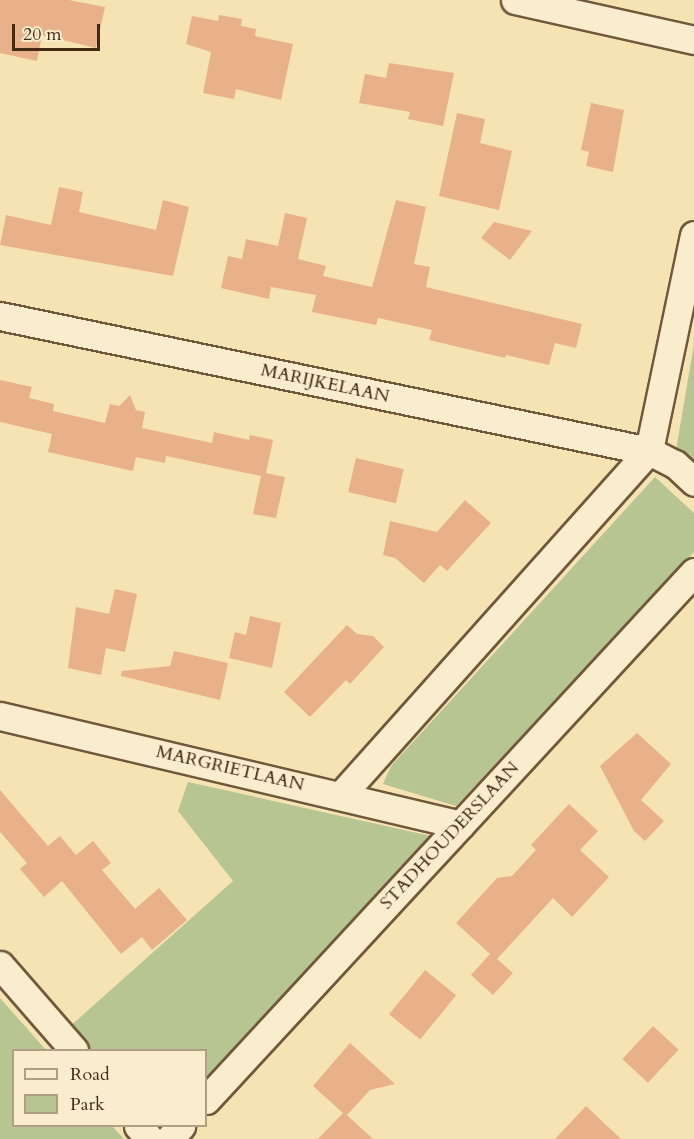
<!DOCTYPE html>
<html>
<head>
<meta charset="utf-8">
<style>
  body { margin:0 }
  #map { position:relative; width:694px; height:1139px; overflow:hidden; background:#f6e3b4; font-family:Cardo,serif }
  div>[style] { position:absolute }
  .green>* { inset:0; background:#b6c592 }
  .building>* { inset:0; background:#e8b189; transform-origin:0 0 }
  .roads { filter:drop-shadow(2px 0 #71583b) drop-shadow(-2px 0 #71583b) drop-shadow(0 2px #71583b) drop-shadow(0 -2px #71583b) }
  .street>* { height:27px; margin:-13.5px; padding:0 13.5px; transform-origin:13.5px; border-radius:13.5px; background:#f9edce }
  span { translate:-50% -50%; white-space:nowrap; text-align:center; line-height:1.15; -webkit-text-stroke:4.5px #f9edce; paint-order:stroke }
  .street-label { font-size:18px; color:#452a13 }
  .legend { position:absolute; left:12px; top:1049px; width:195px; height:78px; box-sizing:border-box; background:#f9edce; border:2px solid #b19f83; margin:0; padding:8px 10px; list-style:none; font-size:18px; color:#452a13 }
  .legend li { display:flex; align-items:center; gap:12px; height:30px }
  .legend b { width:30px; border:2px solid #b19f83 }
  .scale { position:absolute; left:12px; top:24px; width:88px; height:27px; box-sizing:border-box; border:3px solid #452a13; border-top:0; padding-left:8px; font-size:18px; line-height:21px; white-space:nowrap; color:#452a13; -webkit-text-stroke:4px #f9edce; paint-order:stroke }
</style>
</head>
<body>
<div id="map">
  <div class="green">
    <div style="clip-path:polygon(694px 344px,694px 465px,676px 450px)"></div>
    <div style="clip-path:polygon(655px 477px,694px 513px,694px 552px,456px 806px,383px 784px,391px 766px)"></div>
    <div style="clip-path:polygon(188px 782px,431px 836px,206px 1078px,206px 1050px,87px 1050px,67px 1029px,233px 881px,178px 811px)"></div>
    <div style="clip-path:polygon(0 998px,46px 1050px,14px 1050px,14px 1126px,112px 1126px,124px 1139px,0 1139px)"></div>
  </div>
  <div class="building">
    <div style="clip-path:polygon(0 0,69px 0,105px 7px,96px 48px,42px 35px,37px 61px,0 53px)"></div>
    <div style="clip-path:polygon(219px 15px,242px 19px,241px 26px,256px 29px,255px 36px,293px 44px,281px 100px,236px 89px,234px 99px,203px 93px,211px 52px,186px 44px,192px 16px,218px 21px)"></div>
    <div style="clip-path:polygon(389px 63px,454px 73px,443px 126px,408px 119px,410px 112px,359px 103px,365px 74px,386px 78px)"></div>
    <div style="clip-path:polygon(591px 103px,624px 110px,613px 172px,586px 166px,589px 152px,581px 150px)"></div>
    <div style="clip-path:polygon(457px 113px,485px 119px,480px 143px,512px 151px,499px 210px,439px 196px)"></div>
    <div style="clip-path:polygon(59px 187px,83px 192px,79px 212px,156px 230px,163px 200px,189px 207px,173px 276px,0 245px,6px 215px,51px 225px)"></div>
    <div style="clip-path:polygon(396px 200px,426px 207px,414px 264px,430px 267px,426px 287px,582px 324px,576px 348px,555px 343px,549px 365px,506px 355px,505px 358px,429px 340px,432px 330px,378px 318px,376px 325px,312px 312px,316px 295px,271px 287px,269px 299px,221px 288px,228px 256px,242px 259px,246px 239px,278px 246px,285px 213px,307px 218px,298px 259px,326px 266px,323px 276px,372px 287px)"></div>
    <div style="clip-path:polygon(494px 222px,532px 231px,510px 260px,481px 238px)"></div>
    <div style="clip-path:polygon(0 380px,32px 387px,29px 398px,54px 404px,53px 411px,105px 423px,110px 404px,119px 406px,130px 395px,136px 410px,145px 412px,142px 428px,212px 443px,214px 432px,249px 440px,250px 435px,273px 440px,266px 473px,285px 477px,276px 518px,253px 514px,261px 476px,166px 456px,165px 463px,136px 457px,133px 471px,48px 452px,52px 434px,0 422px)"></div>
    <div style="left:356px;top:458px;width:49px;height:35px;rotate:13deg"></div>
    <div style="clip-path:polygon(465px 500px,491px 523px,447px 571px,440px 565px,424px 583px,395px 558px,383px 555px,390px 521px,437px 532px)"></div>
    <div style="clip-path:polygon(115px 589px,137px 594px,125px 652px,106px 648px,101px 675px,68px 668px,76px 607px,109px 614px)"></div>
    <div style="clip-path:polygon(250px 616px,281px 623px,272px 668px,229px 658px,235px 632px,246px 635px)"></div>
    <div style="clip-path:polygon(347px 625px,357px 634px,373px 636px,384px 647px,350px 684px,346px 680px,310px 717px,284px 692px)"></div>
    <div style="clip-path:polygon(174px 651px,228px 663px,220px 700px,121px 676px,122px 671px,170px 666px)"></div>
    <div style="clip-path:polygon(637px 733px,671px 764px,641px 800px,664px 821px,645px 841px,634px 831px,600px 766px)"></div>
    <div style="clip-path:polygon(0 790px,48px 846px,60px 836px,76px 855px,93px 841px,111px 863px,102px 870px,135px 909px,159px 888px,187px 920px,152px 950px,142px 937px,121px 954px,62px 881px,44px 897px,20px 869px,27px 863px,0 832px)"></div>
    <div style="clip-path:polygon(569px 804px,598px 831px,580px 850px,609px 877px,572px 917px,553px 898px,497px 959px,513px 973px,493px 995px,471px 975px,490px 954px,456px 923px,497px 878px,512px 876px,536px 850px,531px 845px)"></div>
    <div style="left:425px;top:970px;width:40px;height:57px;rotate:39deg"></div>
    <div style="left:653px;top:1026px;width:35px;height:45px;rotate:43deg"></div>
    <div style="clip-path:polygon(350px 1043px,395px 1084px,370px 1090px,347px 1115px,373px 1139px,318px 1139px,343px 1113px,313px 1086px)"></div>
    <div style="clip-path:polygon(586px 1106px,621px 1139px,555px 1139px)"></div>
  </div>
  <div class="roads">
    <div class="street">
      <div style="left:515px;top:0;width:183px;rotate:12.6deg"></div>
      <div style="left:694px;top:235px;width:221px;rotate:101.8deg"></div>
      <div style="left:649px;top:451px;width:29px;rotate:27deg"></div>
      <div style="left:675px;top:464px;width:26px;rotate:43deg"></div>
      <div style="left:0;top:316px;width:663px;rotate:11.75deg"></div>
      <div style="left:0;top:716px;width:473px;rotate:13.3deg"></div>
      <div style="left:342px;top:794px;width:460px;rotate:-48.2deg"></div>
      <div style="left:0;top:965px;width:113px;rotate:49deg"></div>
      <div style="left:206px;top:1100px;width:719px;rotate:-47.25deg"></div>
      <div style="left:138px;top:1126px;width:18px;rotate:47deg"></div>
      <div style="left:169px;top:1139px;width:18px;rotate:-47deg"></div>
    </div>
  </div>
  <div class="street-label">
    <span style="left:325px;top:384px;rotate:12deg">MARIJKELAAN</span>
    <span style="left:230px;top:769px;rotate:13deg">MARGRIETLAAN</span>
    <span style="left:450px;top:836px;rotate:-47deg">STADHOUDERSLAAN</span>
  </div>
  <ul class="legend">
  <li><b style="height:8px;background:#f9edce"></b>Road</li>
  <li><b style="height:16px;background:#b6c592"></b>Park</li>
  </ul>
  <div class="scale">20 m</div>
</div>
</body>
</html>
